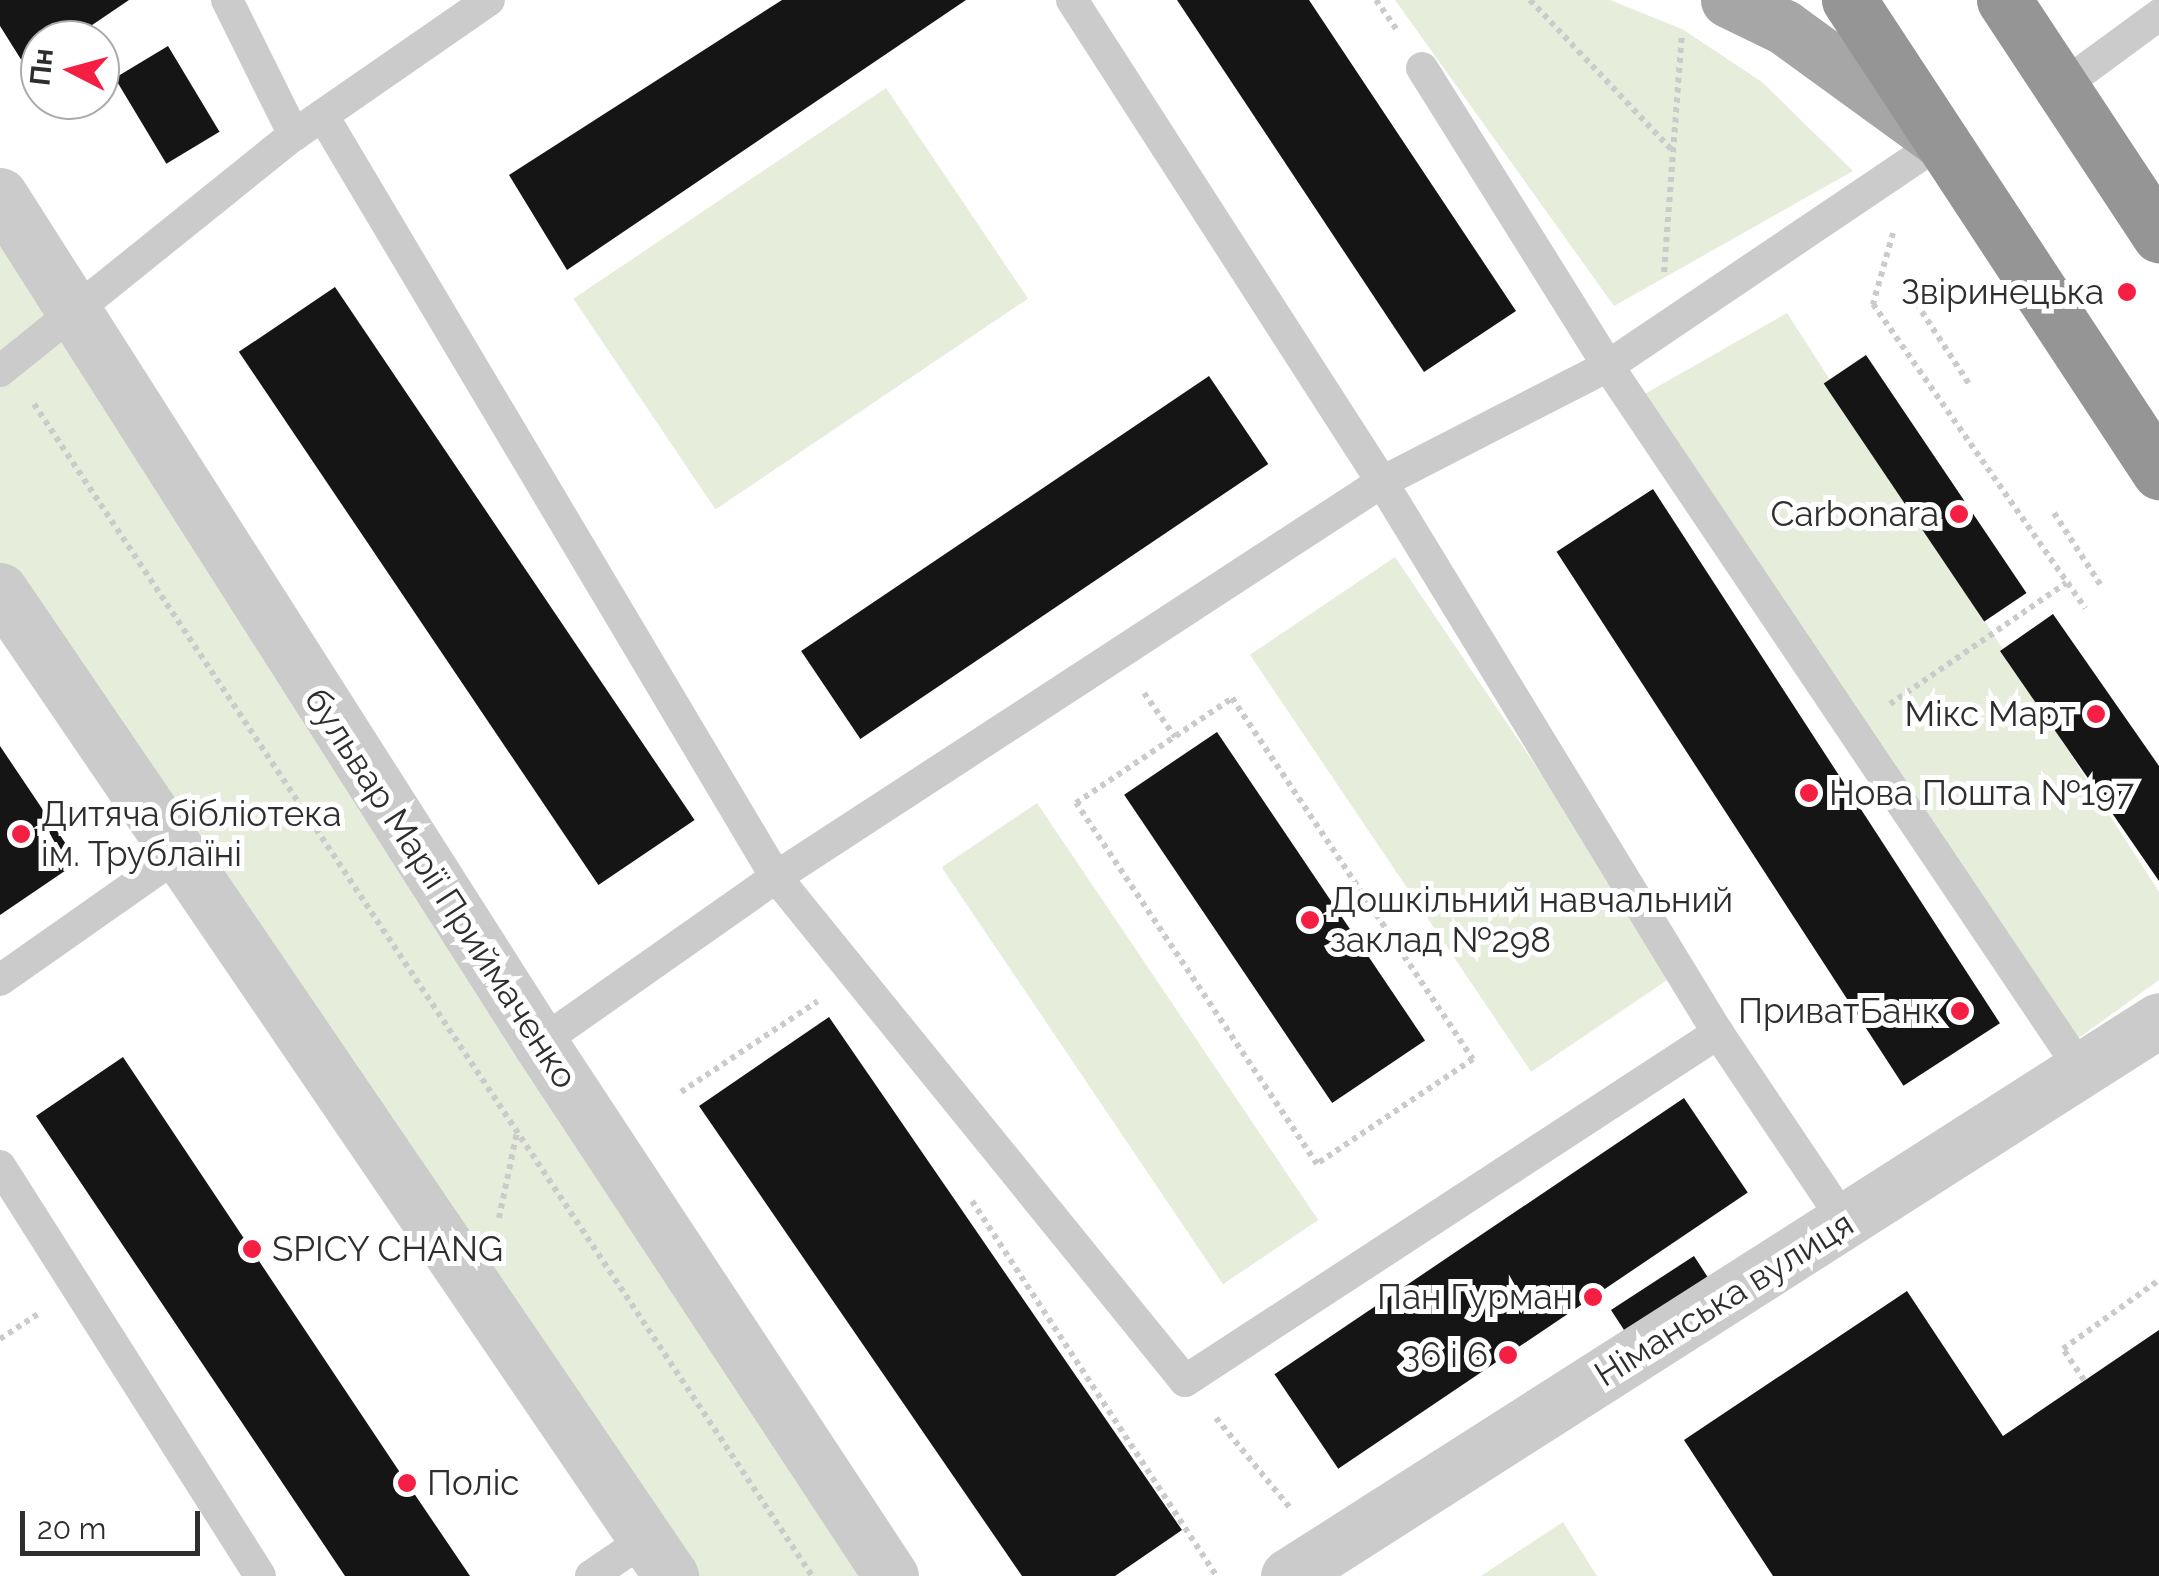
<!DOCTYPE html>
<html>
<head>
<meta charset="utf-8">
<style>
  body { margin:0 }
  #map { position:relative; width:2159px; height:1576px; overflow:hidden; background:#fff; font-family:Raleway,sans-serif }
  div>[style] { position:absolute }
  .green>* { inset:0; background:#e6edda; transform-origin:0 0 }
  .building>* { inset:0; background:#151515; transform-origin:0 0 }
  .path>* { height:6px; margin-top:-3px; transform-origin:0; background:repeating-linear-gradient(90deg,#cbcbcb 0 5px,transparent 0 10px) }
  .lane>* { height:32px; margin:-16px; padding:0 16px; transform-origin:16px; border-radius:16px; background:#cbcbcb }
  .street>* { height:55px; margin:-27.5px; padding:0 27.5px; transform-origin:27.5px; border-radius:27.5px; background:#cbcbcb }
  .primary>* { height:55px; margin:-27.5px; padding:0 27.5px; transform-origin:27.5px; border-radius:27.5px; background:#a6a6a6 }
  .highway>* { height:55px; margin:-27.5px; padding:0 27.5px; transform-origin:27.5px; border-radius:27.5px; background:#959595 }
  .dots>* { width:28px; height:28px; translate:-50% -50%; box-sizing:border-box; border:5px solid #fff; border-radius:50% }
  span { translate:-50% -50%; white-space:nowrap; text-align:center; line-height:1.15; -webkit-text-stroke:10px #fff; paint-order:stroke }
  .poi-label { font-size:35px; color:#2e2e2e }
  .right { translate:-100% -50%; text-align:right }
  .left { translate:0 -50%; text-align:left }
  .street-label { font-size:35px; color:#2e2e2e }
  .north { position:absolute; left:20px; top:20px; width:100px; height:100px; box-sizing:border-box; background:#fff; border:2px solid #ababab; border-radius:50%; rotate:276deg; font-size:28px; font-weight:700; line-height:40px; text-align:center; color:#2e2e2e }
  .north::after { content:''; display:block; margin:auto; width:35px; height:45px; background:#f51f44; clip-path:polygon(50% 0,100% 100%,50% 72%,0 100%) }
  .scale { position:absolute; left:20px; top:1511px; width:180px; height:45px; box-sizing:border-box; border:5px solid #2e2e2e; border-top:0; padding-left:12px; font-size:30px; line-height:35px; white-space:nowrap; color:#2e2e2e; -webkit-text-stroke:8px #fff; paint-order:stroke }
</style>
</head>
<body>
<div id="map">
  <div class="green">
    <div style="clip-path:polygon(1395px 0,1610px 0,1682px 29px,1762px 82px,1853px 171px,1614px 306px)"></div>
    <div style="left:886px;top:88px;width:254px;height:377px;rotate:56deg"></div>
    <div style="clip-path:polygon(0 195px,891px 1576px,671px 1576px,0 590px)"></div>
    <div style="clip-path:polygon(1787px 313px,2159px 892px,2159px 980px,2076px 1040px,1643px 395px)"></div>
    <div style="left:1395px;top:557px;width:503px;height:175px;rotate:56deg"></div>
    <div style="left:1037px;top:803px;width:503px;height:115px;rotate:56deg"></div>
    <div style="clip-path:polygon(1563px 1522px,1597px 1576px,1481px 1576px)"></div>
  </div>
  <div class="building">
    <div style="clip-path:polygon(0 0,129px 0,70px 40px,40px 40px,40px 60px,27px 69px,0 26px)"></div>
    <div style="clip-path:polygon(782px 0,966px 0,567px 270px,509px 175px)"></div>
    <div style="clip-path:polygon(1177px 0,1309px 0,1516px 311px,1424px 372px)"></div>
    <div style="left:168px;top:46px;width:100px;height:62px;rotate:59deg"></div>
    <div style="left:335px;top:287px;width:643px;height:116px;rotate:56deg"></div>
    <div style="left:1866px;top:355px;width:287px;height:51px;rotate:56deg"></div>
    <div style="left:1209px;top:376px;width:106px;height:492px;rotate:56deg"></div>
    <div style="left:1653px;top:489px;width:637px;height:115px;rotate:57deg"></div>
    <div style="clip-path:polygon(2053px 614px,2159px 766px,2159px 881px,2000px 651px)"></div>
    <div style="left:1217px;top:732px;width:372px;height:112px;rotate:56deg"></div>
    <div style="clip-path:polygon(0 746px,78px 862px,0 915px)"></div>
    <div style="clip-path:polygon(829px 1017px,1182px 1530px,1115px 1576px,1022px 1576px,699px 1106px)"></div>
    <div style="clip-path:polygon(123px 1057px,407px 1483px,470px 1576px,345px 1576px,36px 1116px)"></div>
    <div style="left:1684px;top:1098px;width:114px;height:494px;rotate:56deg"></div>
    <div style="left:1694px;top:1256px;width:30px;height:99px;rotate:57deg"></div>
    <div style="clip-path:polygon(1907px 1291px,2003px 1436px,2159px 1330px,2159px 1576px,1773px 1576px,1684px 1440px)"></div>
  </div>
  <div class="path">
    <div style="left:1376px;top:0;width:39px;rotate:55deg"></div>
    <div style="left:1530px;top:0;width:207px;rotate:46.6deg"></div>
    <div style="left:1893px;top:233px;width:74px;rotate:105.7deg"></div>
    <div style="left:1873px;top:304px;width:371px;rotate:55.1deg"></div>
    <div style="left:1664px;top:272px;width:238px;rotate:-85.7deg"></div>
    <div style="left:1911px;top:295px;width:110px;rotate:56.9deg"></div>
    <div style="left:34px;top:404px;width:1407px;rotate:56.42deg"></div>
    <div style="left:2054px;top:513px;width:85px;rotate:57.1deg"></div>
    <div style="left:1144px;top:693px;width:54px;rotate:54.8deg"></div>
    <div style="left:1232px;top:698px;width:434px;rotate:56.3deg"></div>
    <div style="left:1473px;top:1059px;width:188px;rotate:146.1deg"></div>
    <div style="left:1317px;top:1164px;width:434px;rotate:-123.7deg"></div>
    <div style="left:1076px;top:803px;width:188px;rotate:-33.9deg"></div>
    <div style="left:1890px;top:704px;width:214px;rotate:-34.5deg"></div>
    <div style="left:681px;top:1092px;width:164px;rotate:-33.6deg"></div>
    <div style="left:972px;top:1201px;width:447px;rotate:56.9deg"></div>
    <div style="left:499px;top:1218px;width:88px;rotate:-78.2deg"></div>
    <div style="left:0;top:1339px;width:49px;rotate:-33.4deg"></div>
    <div style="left:2084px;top:1380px;width:37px;rotate:-124deg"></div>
    <div style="left:2063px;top:1349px;width:118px;rotate:-35.7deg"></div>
    <div style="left:1216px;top:1418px;width:118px;rotate:50.5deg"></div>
  </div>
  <div class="lane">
    <div style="left:227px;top:0;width:151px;rotate:63.6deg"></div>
    <div style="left:1072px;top:0;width:573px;rotate:57.25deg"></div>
    <div style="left:1382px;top:482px;width:645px;rotate:58.63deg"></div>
    <div style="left:1718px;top:1033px;width:228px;rotate:56.1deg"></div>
    <div style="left:1422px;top:68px;width:351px;rotate:58deg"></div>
    <div style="left:1608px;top:366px;width:850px;rotate:56.09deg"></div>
    <div style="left:2061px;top:87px;width:122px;rotate:-36.3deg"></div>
    <div style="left:323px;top:116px;width:886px;rotate:59.24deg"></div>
    <div style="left:776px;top:877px;width:649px;rotate:50.94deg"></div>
    <div style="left:1185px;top:1381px;width:637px;rotate:-33.14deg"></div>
    <div style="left:0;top:371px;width:377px;rotate:-38.8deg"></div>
    <div style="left:294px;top:135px;width:237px;rotate:-34.7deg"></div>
    <div style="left:0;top:980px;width:219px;rotate:-35.1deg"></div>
    <div style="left:540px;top:1043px;width:289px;rotate:-35.1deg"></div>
    <div style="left:776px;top:877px;width:723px;rotate:-33.1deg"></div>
    <div style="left:1382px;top:482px;width:254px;rotate:-27.2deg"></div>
    <div style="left:1608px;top:366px;width:402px;rotate:-34deg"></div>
    <div style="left:0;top:1166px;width:485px;rotate:57.6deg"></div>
    <div style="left:591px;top:1576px;width:68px;rotate:-34.2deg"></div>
  </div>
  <div class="street">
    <div style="left:0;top:195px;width:1005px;rotate:57.51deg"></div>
    <div style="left:540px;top:1043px;width:638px;rotate:56.63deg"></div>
    <div style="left:0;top:590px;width:1193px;rotate:55.76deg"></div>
    <div style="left:1288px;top:1576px;width:1033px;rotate:-32.55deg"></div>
  </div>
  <div class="primary">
    <div style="left:1728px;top:0;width:62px;rotate:25.7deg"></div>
    <div style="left:1784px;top:27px;width:194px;rotate:36deg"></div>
  </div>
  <div class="highway">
    <div style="left:1849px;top:0;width:565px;rotate:56.7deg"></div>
    <div style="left:2004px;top:0;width:282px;rotate:56.6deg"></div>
  </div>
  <div class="dots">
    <div style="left:2127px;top:292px;background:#f51f44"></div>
    <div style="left:1959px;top:514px;background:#f51f44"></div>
    <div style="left:2096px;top:714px;background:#f51f44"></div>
    <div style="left:1809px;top:793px;background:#f51f44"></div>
    <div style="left:21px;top:834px;background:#f51f44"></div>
    <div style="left:1310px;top:920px;background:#f51f44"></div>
    <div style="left:1960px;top:1011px;background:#f51f44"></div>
    <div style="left:252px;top:1249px;background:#f51f44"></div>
    <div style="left:1593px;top:1297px;background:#f51f44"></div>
    <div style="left:1508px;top:1355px;background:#f51f44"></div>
    <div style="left:407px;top:1483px;background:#f51f44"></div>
  </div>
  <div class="poi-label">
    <span class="right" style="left:2104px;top:292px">Звіринецька</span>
    <span class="right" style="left:1939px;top:514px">Carbonara</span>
    <span class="right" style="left:2076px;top:714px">Мікс Март</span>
    <span class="left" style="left:1829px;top:793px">Нова Пошта №197</span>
    <span class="left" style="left:41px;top:834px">Дитяча бібліотека<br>ім. Трублаїні</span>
    <span class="left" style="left:1330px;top:920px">Дошкільний навчальний<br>заклад №298</span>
    <span class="right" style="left:1940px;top:1011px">ПриватБанк</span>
    <span class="left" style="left:272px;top:1249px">SPICY CHANG</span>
    <span class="right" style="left:1573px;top:1297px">Пан Гурман</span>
    <span class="right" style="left:1488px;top:1355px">36 і 6</span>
    <span class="left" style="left:427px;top:1483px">Поліс</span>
  </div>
  <div class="street-label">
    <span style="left:441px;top:888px;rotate:57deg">бульвар Марії Приймаченко</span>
    <span style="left:1724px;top:1299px;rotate:-32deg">Німанська вулиця</span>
  </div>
  <div class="north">Пн</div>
  <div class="scale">20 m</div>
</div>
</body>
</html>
